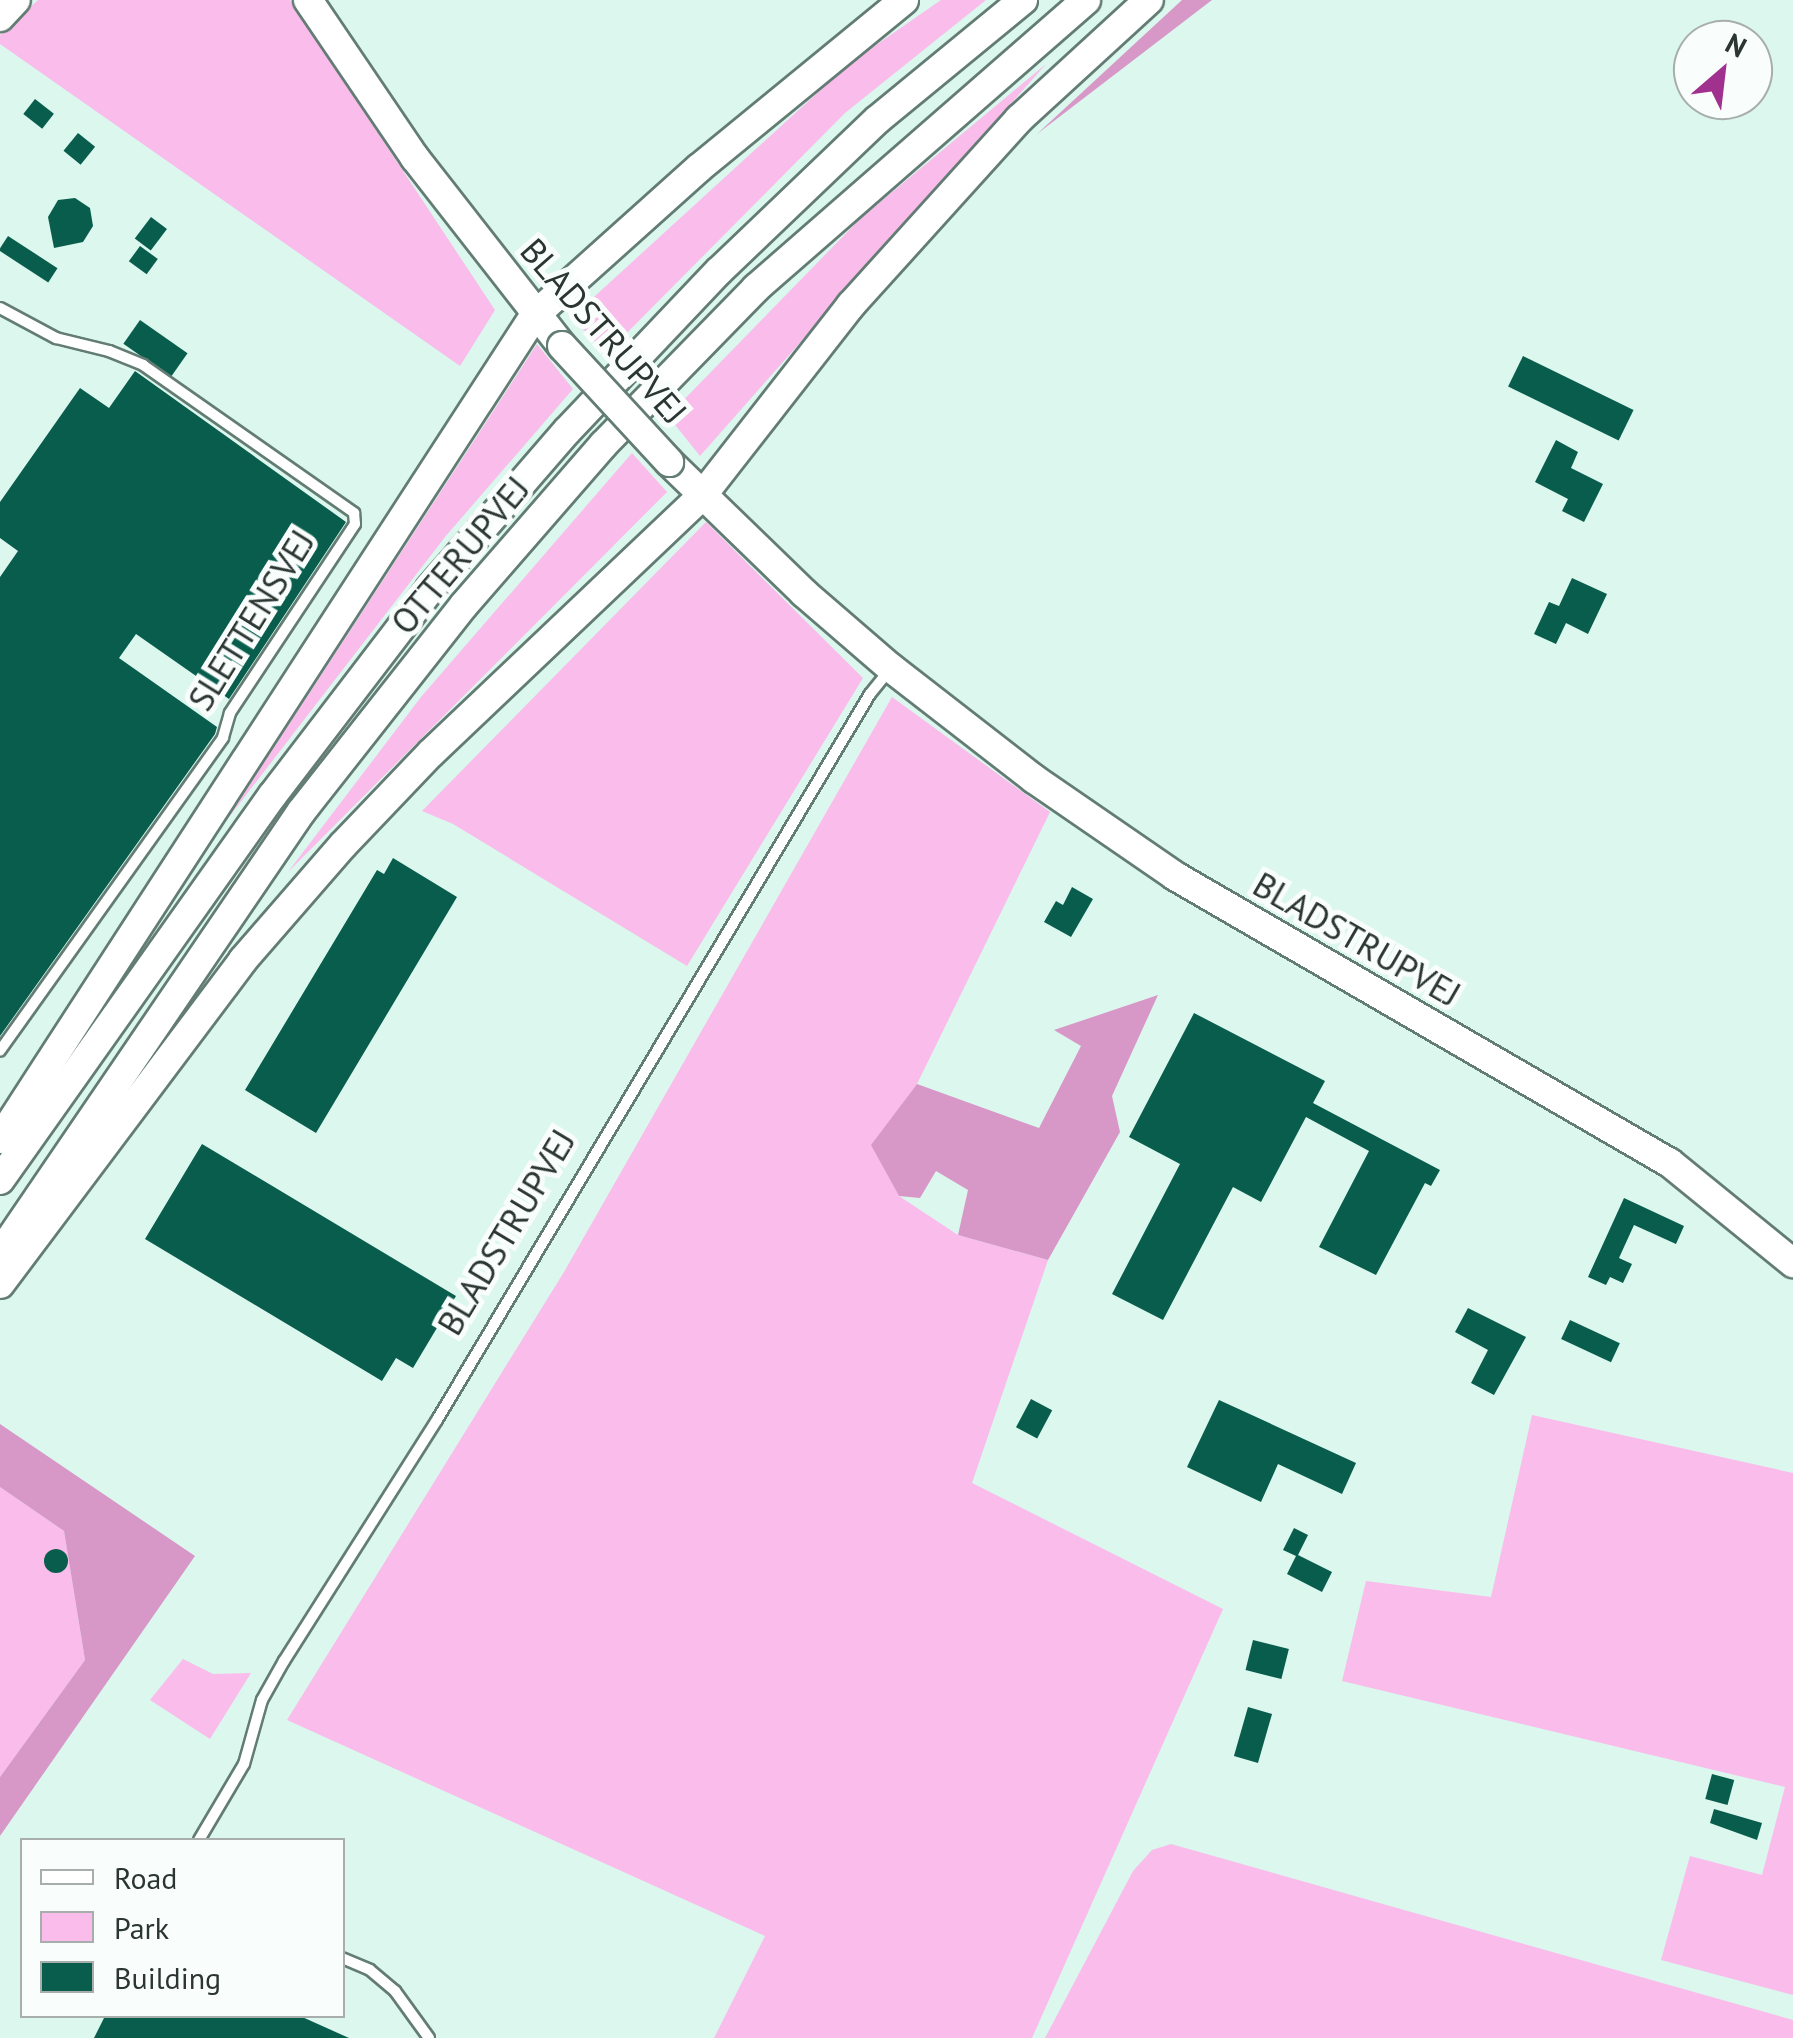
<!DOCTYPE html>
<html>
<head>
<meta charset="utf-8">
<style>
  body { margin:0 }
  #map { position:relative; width:1793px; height:2038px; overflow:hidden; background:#dbf7ee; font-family:"PT Sans",sans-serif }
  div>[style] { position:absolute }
  .green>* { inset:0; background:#fabceb }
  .forest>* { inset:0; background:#d798c8 }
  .building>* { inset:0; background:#095d4d; transform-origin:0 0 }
  .round { border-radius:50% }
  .roads { filter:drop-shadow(2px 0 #637c74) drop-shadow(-2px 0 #637c74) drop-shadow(0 2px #637c74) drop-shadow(0 -2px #637c74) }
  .lane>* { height:10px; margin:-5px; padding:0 5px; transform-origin:5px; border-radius:5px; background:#fff }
  .secondary>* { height:28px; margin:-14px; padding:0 14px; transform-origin:14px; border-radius:14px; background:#fff }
  .bridges { filter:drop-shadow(2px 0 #637c74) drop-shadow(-2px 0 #637c74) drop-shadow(0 2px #637c74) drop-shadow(0 -2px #637c74) }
  .secondary-bridge>* { height:28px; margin:-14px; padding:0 14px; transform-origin:14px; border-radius:14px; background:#fff }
  span { translate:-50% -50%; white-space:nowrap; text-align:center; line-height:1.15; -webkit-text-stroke:10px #f9fefd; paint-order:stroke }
  .street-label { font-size:35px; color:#2b3532 }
  .legend { position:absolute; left:20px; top:1838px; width:325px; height:180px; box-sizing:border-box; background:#f9fefd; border:2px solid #a7aeac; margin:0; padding:12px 18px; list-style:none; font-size:30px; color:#2b3532 }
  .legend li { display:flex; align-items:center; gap:20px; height:50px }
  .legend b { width:50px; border:2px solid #a7aeac }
  .north { position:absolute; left:1673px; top:20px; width:100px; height:100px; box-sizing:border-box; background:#f9fefd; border:2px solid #a7aeac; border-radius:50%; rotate:28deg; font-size:28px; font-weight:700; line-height:40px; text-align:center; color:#2b3532 }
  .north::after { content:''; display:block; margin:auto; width:35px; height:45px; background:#a1318e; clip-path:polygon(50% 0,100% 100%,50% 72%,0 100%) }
</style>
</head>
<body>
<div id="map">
  <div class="green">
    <div style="clip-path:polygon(38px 0,290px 0,495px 310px,460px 366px,0 44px,0 35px)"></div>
    <div style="clip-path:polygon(941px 0,986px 0,845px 113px,606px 354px,572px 317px,850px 63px)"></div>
    <div style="clip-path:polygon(1046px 64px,700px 456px,668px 416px,860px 219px)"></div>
    <div style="clip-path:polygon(537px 344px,573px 389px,445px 537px,226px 821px)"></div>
    <div style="clip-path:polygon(632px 453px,667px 492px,288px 872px,421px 697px)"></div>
    <div style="clip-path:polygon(706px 522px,863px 678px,687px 966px,453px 824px,422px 811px)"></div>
    <div style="clip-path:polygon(892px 697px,1050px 812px,917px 1084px,872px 1145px,899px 1196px,958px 1235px,1048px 1260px,972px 1483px,1223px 1609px,1032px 2038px,714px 2038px,765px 1936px,287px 1720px,564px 1272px)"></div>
    <div style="clip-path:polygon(1532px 1415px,1793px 1473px,1793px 1995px,1661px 1960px,1690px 1856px,1762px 1875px,1785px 1787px,1342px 1681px,1366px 1581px,1491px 1597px)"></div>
    <div style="clip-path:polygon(0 1487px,64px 1531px,85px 1660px,0 1777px)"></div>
    <div style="clip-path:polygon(183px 1659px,213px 1674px,251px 1673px,210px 1739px,150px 1700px)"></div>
    <div style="clip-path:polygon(1171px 1844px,1793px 2020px,1793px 2038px,1045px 2038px,1133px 1871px,1152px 1850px)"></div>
  </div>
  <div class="forest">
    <div style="clip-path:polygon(1182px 0,1212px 0,1037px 134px)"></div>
    <div style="clip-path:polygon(1158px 995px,1112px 1096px,1120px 1132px,1048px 1260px,958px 1235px,968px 1190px,936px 1171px,920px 1198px,899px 1196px,871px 1145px,917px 1084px,1039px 1128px,1081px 1046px,1054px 1030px)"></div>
    <div style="clip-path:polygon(0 1424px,195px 1556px,0 1836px,0 1777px,85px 1660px,64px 1531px,0 1487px)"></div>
  </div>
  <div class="building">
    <div style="left:35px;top:99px;width:24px;height:19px;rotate:38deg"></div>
    <div style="left:78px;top:133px;width:22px;height:23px;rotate:39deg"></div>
    <div style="clip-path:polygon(75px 198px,90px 208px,93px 226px,83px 242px,54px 248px,48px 217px,58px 200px)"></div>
    <div style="left:151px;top:217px;width:20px;height:27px;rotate:37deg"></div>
    <div style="left:8px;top:236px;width:59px;height:17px;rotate:33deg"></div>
    <div style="left:140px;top:246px;width:22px;height:19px;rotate:36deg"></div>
    <div style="left:140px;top:320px;width:58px;height:29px;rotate:35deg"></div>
    <div style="left:1523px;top:356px;width:123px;height:34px;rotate:26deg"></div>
    <div style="clip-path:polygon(135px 371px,346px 522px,229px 699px,136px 634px,119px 658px,217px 727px,215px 734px,0 1036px,0 577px,18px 551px,0 538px,0 502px,80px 388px,109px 408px)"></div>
    <div style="clip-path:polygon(1556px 440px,1578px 452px,1571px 468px,1603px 484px,1584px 522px,1562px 511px,1568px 499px,1535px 482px)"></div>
    <div style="clip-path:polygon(1572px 578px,1607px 594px,1588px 634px,1566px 623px,1556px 644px,1534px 634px,1549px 602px,1559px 606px)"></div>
    <div style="clip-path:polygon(393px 858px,457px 897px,316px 1133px,245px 1090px,377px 870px,384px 874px)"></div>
    <div style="clip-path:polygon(1072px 887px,1093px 899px,1071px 937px,1044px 922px,1056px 901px,1063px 905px)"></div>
    <div style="clip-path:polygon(1194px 1013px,1325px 1081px,1313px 1103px,1440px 1170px,1431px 1186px,1425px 1183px,1376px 1275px,1319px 1247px,1369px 1151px,1306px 1117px,1261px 1202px,1233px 1187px,1163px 1320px,1112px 1294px,1180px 1164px,1129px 1137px)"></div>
    <div style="clip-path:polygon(202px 1144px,456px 1296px,413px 1368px,396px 1358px,382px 1381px,145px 1239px)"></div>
    <div style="clip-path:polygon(1624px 1198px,1684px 1226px,1676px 1244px,1634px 1225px,1619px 1258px,1632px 1264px,1623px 1283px,1610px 1277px,1606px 1285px,1588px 1277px)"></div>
    <div style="clip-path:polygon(1468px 1308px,1526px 1337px,1494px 1395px,1471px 1383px,1488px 1350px,1455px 1332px)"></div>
    <div style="left:1570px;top:1320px;width:55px;height:21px;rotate:25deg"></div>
    <div style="left:1031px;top:1399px;width:24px;height:32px;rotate:28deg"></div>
    <div style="clip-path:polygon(1219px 1400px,1356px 1463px,1342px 1494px,1278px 1464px,1261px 1502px,1187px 1467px)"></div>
    <div style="clip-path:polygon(1294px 1528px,1308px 1535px,1298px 1555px,1332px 1572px,1322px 1592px,1287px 1574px,1296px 1556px,1283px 1550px)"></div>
    <div class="round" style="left:44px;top:1549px;width:24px;height:24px"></div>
    <div style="left:1253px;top:1640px;width:37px;height:31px;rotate:14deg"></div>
    <div style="left:1248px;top:1707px;width:25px;height:51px;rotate:16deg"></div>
    <div style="left:1712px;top:1774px;width:23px;height:26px;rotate:15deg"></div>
    <div style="clip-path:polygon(1714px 1809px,1762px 1823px,1757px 1840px,1710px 1823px)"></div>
    <div style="clip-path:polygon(105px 2016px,300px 2016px,349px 2038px,94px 2038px)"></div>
  </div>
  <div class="roads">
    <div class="lane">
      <div style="left:0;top:308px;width:64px;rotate:28.2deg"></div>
      <div style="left:56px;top:338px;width:55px;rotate:13.8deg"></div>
      <div style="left:109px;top:351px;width:37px;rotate:22deg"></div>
      <div style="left:143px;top:365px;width:258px;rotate:35deg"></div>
      <div style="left:354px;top:513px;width:11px;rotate:85deg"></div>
      <div style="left:355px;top:524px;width:227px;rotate:123.5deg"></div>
      <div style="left:230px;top:713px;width:26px;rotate:106deg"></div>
      <div style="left:223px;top:738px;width:384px;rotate:125.5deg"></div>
      <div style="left:199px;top:1840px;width:88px;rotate:-59.4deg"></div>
      <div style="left:244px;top:1764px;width:66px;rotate:-74.3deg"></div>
      <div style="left:262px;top:1700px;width:45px;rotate:-60.6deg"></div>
      <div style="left:284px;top:1661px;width:285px;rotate:-57.6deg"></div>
      <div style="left:437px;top:1420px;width:845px;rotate:-59.19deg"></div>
      <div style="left:870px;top:694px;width:32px;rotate:-51deg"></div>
      <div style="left:342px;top:1958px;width:30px;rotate:23deg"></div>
      <div style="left:370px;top:1970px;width:33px;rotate:40deg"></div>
      <div style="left:395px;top:1991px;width:58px;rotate:54.1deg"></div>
    </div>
    <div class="secondary">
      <div style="left:308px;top:0;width:191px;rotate:55.9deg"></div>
      <div style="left:415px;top:158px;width:239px;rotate:52deg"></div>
      <div style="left:0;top:17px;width:23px;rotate:-47deg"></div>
      <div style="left:669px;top:462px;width:188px;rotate:44.1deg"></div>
      <div style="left:804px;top:593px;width:115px;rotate:40.8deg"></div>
      <div style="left:891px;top:668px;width:181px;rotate:37.8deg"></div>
      <div style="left:1034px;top:779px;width:171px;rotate:34.5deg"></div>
      <div style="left:1175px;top:876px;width:572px;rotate:30.11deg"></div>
      <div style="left:1670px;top:1163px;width:159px;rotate:39.1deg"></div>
      <div style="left:0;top:1139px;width:981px;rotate:-57.02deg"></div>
      <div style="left:534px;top:316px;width:222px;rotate:-41.9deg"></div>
      <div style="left:699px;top:168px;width:265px;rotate:-39.3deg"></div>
      <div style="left:0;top:1180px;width:471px;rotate:-54.7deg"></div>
      <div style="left:272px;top:796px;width:260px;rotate:-52.6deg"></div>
      <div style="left:430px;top:589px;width:209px;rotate:-49.1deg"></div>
      <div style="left:567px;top:431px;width:221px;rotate:-46.5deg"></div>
      <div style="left:719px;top:271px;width:219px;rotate:-43.7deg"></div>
      <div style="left:877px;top:120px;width:189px;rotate:-39.4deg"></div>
      <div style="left:0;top:1254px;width:535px;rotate:-55.75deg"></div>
      <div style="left:301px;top:812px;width:263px;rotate:-51.8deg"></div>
      <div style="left:464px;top:605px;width:213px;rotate:-49deg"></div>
      <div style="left:604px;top:444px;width:218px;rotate:-45.7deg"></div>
      <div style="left:756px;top:288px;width:438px;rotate:-41.1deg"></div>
      <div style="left:0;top:1284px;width:405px;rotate:-53.1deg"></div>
      <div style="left:243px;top:960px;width:152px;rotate:-49deg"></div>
      <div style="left:343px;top:845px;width:127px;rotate:-46.3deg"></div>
      <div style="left:431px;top:753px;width:372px;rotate:-43.5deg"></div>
      <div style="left:701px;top:497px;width:244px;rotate:-52deg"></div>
      <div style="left:851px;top:305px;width:251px;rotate:-47.9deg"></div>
      <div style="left:1019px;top:119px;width:176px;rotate:-42.5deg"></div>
    </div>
  </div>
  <div class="bridges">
    <div class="secondary-bridge">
      <div style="left:562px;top:346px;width:158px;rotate:47.3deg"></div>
    </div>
  </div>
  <div class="street-label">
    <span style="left:604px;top:331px;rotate:49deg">BLADSTRUPVEJ</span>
    <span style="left:460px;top:555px;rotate:-50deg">OTTERUPVEJ</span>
    <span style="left:251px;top:620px;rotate:-58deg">SLETTENSVEJ</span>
    <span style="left:1357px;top:939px;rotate:30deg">BLADSTRUPVEJ</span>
    <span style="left:506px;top:1232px;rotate:-59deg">BLADSTRUPVEJ</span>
  </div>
  <ul class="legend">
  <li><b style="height:12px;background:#fff"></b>Road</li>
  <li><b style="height:28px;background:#fabceb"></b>Park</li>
  <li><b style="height:28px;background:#095d4d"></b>Building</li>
  </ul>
  <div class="north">N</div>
</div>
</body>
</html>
